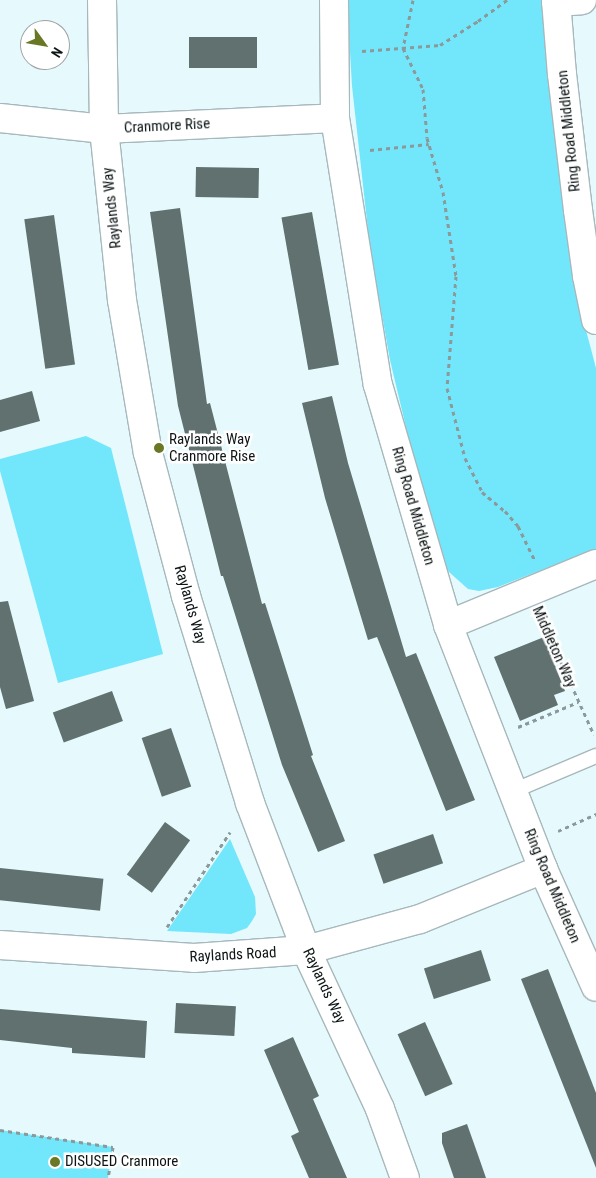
<!DOCTYPE html>
<html>
<head>
<meta charset="utf-8">
<style>
  body { margin:0 }
  #map { position:relative; width:596px; height:1178px; overflow:hidden; background:#e6f9fc; font-family:"Roboto Condensed",sans-serif }
  div>[style] { position:absolute }
  .green>* { inset:0; background:#72e6fa }
  .building>* { inset:0; background:#607170; transform-origin:0 0 }
  .path>* { height:3px; margin-top:-1.5px; transform-origin:0; background:repeating-linear-gradient(90deg,#8b999b 0 4px,transparent 0 8px) }
  .roads { filter:drop-shadow(1px 0 #a7b8bc) drop-shadow(-1px 0 #a7b8bc) drop-shadow(0 1px #a7b8bc) drop-shadow(0 -1px #a7b8bc) }
  .service>* { height:14px; margin:-7px; padding:0 7px; transform-origin:7px; border-radius:7px; background:#fff }
  .minor>* { height:28px; margin:-14px; padding:0 14px; transform-origin:14px; border-radius:14px; background:#fff }
  .tertiary>* { height:28px; margin:-14px; padding:0 14px; transform-origin:14px; border-radius:14px; background:#fff }
  .dots>* { width:14px; height:14px; translate:-50% -50%; box-sizing:border-box; border:2px solid #fff; border-radius:50% }
  span { translate:-50% -50%; white-space:nowrap; text-align:center; line-height:1.15; -webkit-text-stroke:5px #fff; paint-order:stroke }
  .street-label { font-size:15px; color:#0e1516 }
  .poi-label { font-size:15px; color:#0e1516 }
  .left { translate:0 -50%; text-align:left }
  .north { position:absolute; left:20px; top:20px; width:50px; height:50px; box-sizing:border-box; background:#fff; border:1px solid #9fa1a2; border-radius:50%; rotate:122deg; font-size:14px; font-weight:700; line-height:20px; text-align:center; color:#0e1516 }
  .north::after { content:''; display:block; margin:auto; width:18px; height:22px; background:#6a7825; clip-path:polygon(50% 0,100% 100%,50% 72%,0 100%) }
</style>
</head>
<body>
<div id="map">
  <div class="green">
    <div style="clip-path:polygon(347px 0,542px 0,558px 164px,583px 319px,596px 368px,596px 549px,498px 587px,479px 591px,468px 589px,449px 572px,443px 562px,415px 465px,390px 360px,370px 248px,352px 86px)"></div>
    <div style="clip-path:polygon(86px 436px,111px 448px,163px 654px,58px 683px,0 471px,0 459px)"></div>
    <div style="clip-path:polygon(230px 839px,255px 897px,256px 914px,252px 921px,247px 928px,231px 934px,167px 931px)"></div>
    <div style="clip-path:polygon(0 1130px,113px 1147px,108px 1178px,0 1178px)"></div>
  </div>
  <div class="building">
    <div style="left:257px;top:37px;width:31px;height:68px;rotate:90deg"></div>
    <div style="left:196px;top:167px;width:63px;height:30px;rotate:1deg"></div>
    <div style="clip-path:polygon(180px 208px,207px 404px,210px 403px,262px 604px,265px 603px,313px 755px,311px 756px,345px 841px,318px 852px,282px 765px,223px 576px,221px 576px,178px 406px,150px 212px)"></div>
    <div style="left:312px;top:212px;width:155px;height:31px;rotate:80deg"></div>
    <div style="left:54px;top:215px;width:151px;height:30px;rotate:82deg"></div>
    <div style="clip-path:polygon(32px 391px,40px 421px,0 432px,0 400px)"></div>
    <div style="clip-path:polygon(332px 396px,348px 463px,406px 657px,416px 653px,475px 800px,446px 811px,377px 637px,368px 640px,325px 498px,302px 403px)"></div>
    <div style="clip-path:polygon(8px 601px,34px 701px,6px 709px,0 687px,0 602px)"></div>
    <div style="clip-path:polygon(544px 637px,565px 691px,554px 695px,558px 705px,520px 721px,494px 657px)"></div>
    <div style="left:112px;top:691px;width:32px;height:63px;rotate:70deg"></div>
    <div style="left:171px;top:728px;width:62px;height:31px;rotate:71deg"></div>
    <div style="left:165px;top:822px;width:31px;height:65px;rotate:36deg"></div>
    <div style="left:433px;top:834px;width:31px;height:63px;rotate:71deg"></div>
    <div style="left:0;top:868px;width:104px;height:32px;rotate:6deg"></div>
    <div style="left:481px;top:950px;width:32px;height:60px;rotate:72deg"></div>
    <div style="clip-path:polygon(548px 969px,596px 1093px,596px 1168px,521px 979px)"></div>
    <div style="left:176px;top:1003px;width:60px;height:30px;rotate:3deg"></div>
    <div style="clip-path:polygon(0 1009px,147px 1021px,145px 1058px,72px 1053px,72px 1048px,0 1040px)"></div>
    <div style="left:425px;top:1022px;width:68px;height:30px;rotate:66deg"></div>
    <div style="clip-path:polygon(293px 1037px,319px 1096px,313px 1099px,347px 1178px,309px 1178px,291px 1136px,299px 1132px,264px 1050px)"></div>
    <div style="clip-path:polygon(467px 1124px,478px 1155px,486px 1178px,454px 1178px,442px 1143px,442px 1133px)"></div>
  </div>
  <div class="path">
    <div style="left:413px;top:0;width:49px;rotate:101.8deg"></div>
    <div style="left:403px;top:48px;width:46px;rotate:64deg"></div>
    <div style="left:423px;top:89px;width:49px;rotate:85.3deg"></div>
    <div style="left:427px;top:138px;width:56px;rotate:73.5deg"></div>
    <div style="left:443px;top:192px;width:85px;rotate:81.2deg"></div>
    <div style="left:456px;top:276px;width:112px;rotate:94.6deg"></div>
    <div style="left:447px;top:388px;width:72px;rotate:75.6deg"></div>
    <div style="left:465px;top:458px;width:38px;rotate:63deg"></div>
    <div style="left:482px;top:492px;width:30px;rotate:40deg"></div>
    <div style="left:505px;top:511px;width:20px;rotate:49deg"></div>
    <div style="left:518px;top:526px;width:37px;rotate:64deg"></div>
    <div style="left:362px;top:51px;width:78px;rotate:-4.4deg"></div>
    <div style="left:440px;top:45px;width:45px;rotate:-32.3deg"></div>
    <div style="left:478px;top:21px;width:36px;rotate:-36deg"></div>
    <div style="left:370px;top:150px;width:59px;rotate:-5.8deg"></div>
    <div style="left:541px;top:618px;width:128px;rotate:65.6deg"></div>
    <div style="left:518px;top:727px;width:65px;rotate:-22.6deg"></div>
    <div style="left:558px;top:831px;width:42px;rotate:-24.1deg"></div>
    <div style="left:167px;top:927px;width:114px;rotate:-56.4deg"></div>
    <div style="left:0;top:1130px;width:114px;rotate:8.6deg"></div>
    <div style="left:113px;top:1147px;width:31px;rotate:99deg"></div>
  </div>
  <div class="roads">
    <div class="service">
      <div style="left:513px;top:791px;width:90px;rotate:-22.9deg"></div>
    </div>
    <div class="minor">
      <div style="left:102px;top:0;width:129px;rotate:89.1deg"></div>
      <div style="left:104px;top:129px;width:172px;rotate:84deg"></div>
      <div style="left:122px;top:300px;width:155px;rotate:80.4deg"></div>
      <div style="left:148px;top:453px;width:148px;rotate:75.1deg"></div>
      <div style="left:186px;top:596px;width:217px;rotate:72.8deg"></div>
      <div style="left:250px;top:803px;width:157px;rotate:69.1deg"></div>
      <div style="left:306px;top:950px;width:175px;rotate:65deg"></div>
      <div style="left:380px;top:1109px;width:73px;rotate:70.1deg"></div>
      <div style="left:334px;top:0;width:118px;rotate:89.5deg"></div>
      <div style="left:335px;top:118px;width:270px;rotate:80.9deg"></div>
      <div style="left:378px;top:385px;width:250px;rotate:73.7deg"></div>
      <div style="left:448px;top:625px;width:262px;rotate:68.7deg"></div>
      <div style="left:543px;top:869px;width:129px;rotate:65.8deg"></div>
      <div style="left:556px;top:2px;width:26px;rotate:-4deg"></div>
      <div style="left:0;top:118px;width:105px;rotate:6deg"></div>
      <div style="left:104px;top:129px;width:231px;rotate:-2.7deg"></div>
      <div style="left:448px;top:625px;width:160px;rotate:-22.4deg"></div>
      <div style="left:0;top:945px;width:194px;rotate:3.8deg"></div>
      <div style="left:194px;top:958px;width:112px;rotate:-4.1deg"></div>
      <div style="left:306px;top:950px;width:118px;rotate:-15.2deg"></div>
      <div style="left:420px;top:919px;width:133px;rotate:-22.1deg"></div>
    </div>
    <div class="tertiary">
      <div style="left:556px;top:0;width:74px;rotate:85.4deg"></div>
      <div style="left:562px;top:74px;width:137px;rotate:83.3deg"></div>
      <div style="left:578px;top:210px;width:67px;rotate:82.2deg"></div>
      <div style="left:587px;top:276px;width:45px;rotate:78.4deg"></div>
    </div>
  </div>
  <div class="dots">
    <div style="left:159px;top:448px;background:#6a7825"></div>
    <div style="left:55px;top:1162px;background:#6a7825"></div>
  </div>
  <div class="street-label">
    <span style="left:167px;top:126px;rotate:-3deg">Cranmore Rise</span>
    <span style="left:569px;top:131px;rotate:-96deg">Ring Road Middleton</span>
    <span style="left:112px;top:208px;rotate:-96deg">Raylands Way</span>
    <span style="left:413px;top:506px;rotate:74deg">Ring Road Middleton</span>
    <span style="left:190px;top:605px;rotate:74deg">Raylands Way</span>
    <span style="left:554px;top:647px;rotate:66deg">Middleton Way</span>
    <span style="left:552px;top:886px;rotate:67deg">Ring Road Middleton</span>
    <span style="left:233px;top:955px;rotate:-3deg">Raylands Road</span>
    <span style="left:324px;top:986px;rotate:65deg">Raylands Way</span>
  </div>
  <div class="poi-label">
    <span class="left" style="left:169px;top:448px">Raylands Way<br>Cranmore Rise</span>
    <span class="left" style="left:65px;top:1162px">DISUSED Cranmore</span>
  </div>
  <div class="north">N</div>
</div>
</body>
</html>
